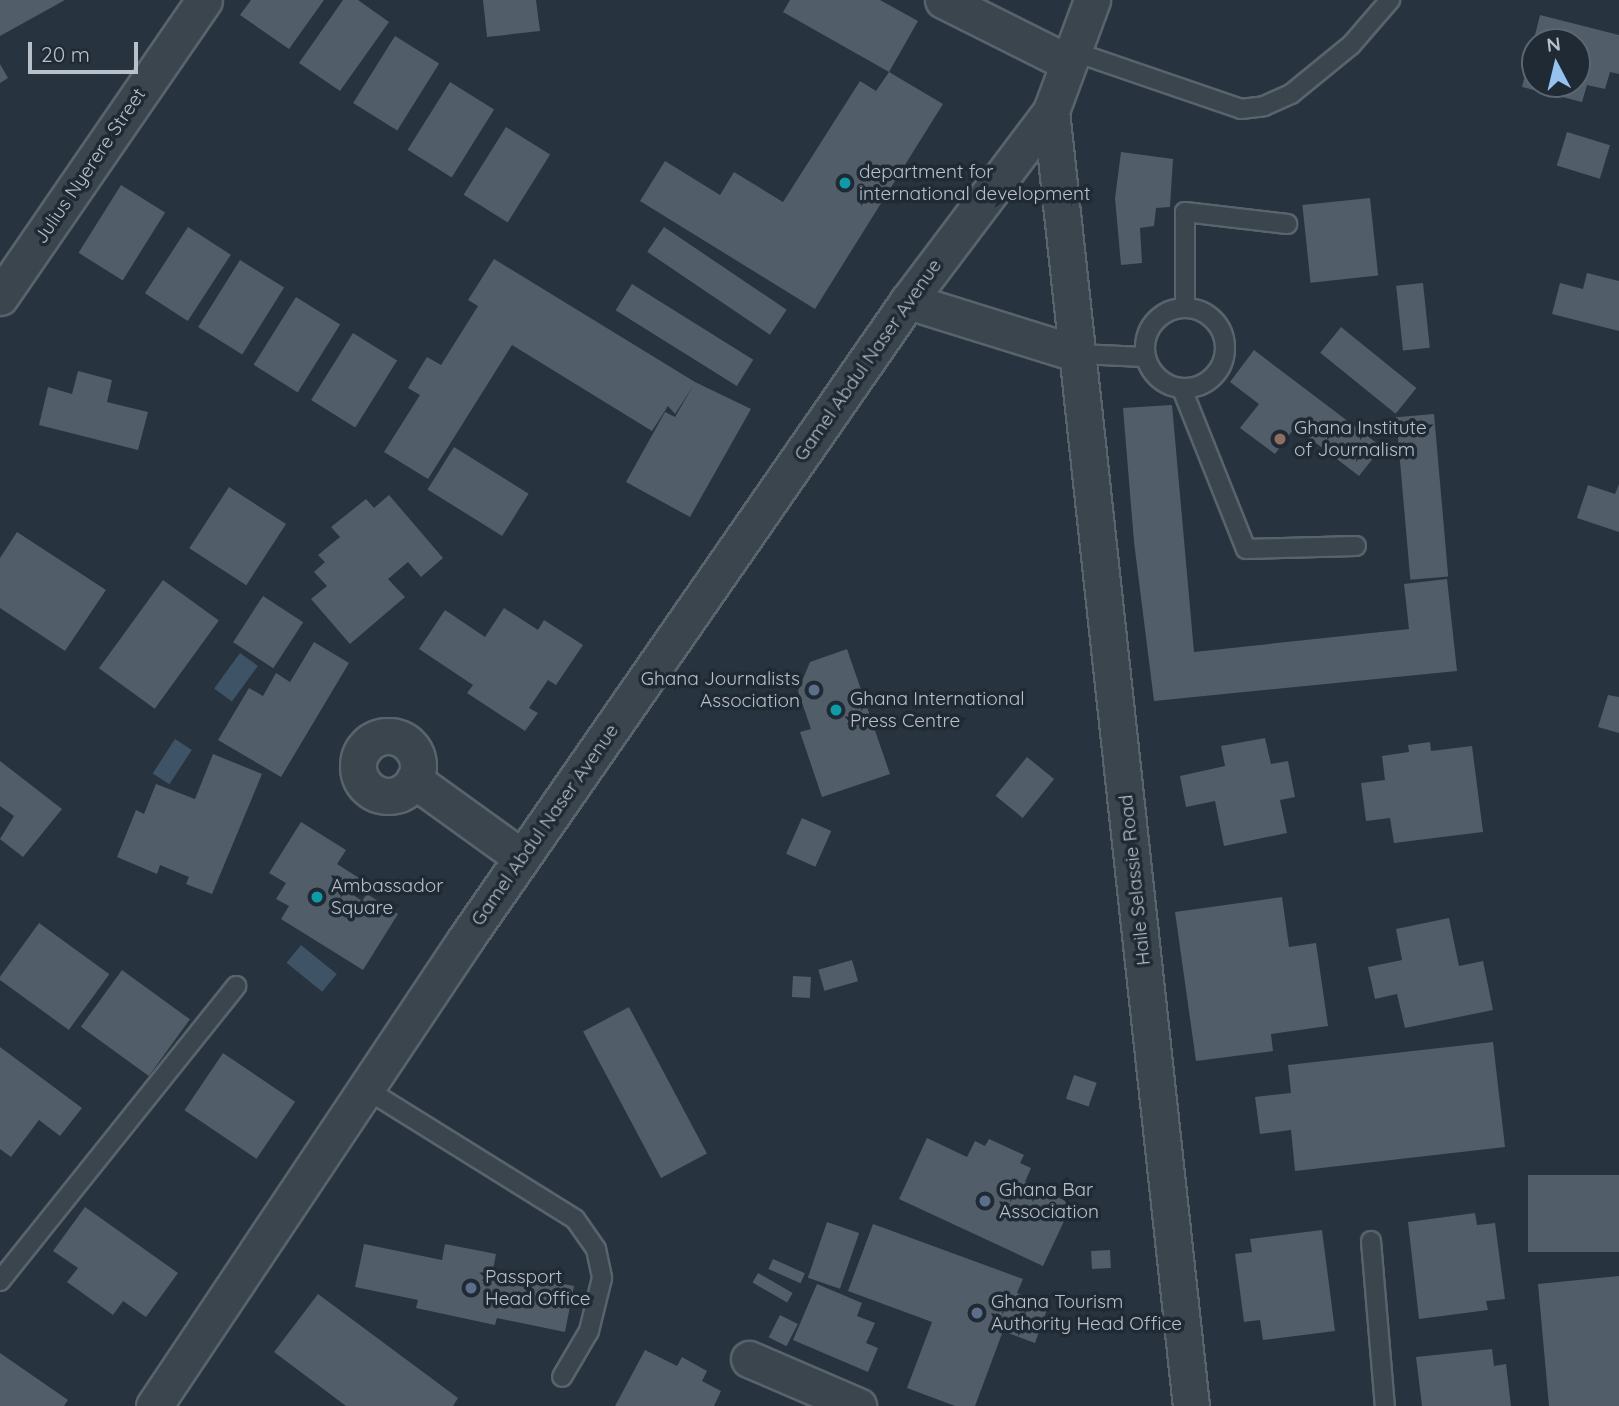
<!DOCTYPE html>
<html>
<head>
<meta charset="utf-8">
<style>
  body { margin:0 }
  #map { position:relative; width:1619px; height:1406px; overflow:hidden; background:#27333e; font-family:Quicksand,sans-serif }
  div>[style] { position:absolute }
  .water>* { inset:0; background:#3f5366; transform-origin:0 0 }
  .building>* { inset:0; background:#515e69; transform-origin:0 0 }
  .roads { filter:drop-shadow(2px 0 #59636c) drop-shadow(-2px 0 #59636c) drop-shadow(0 2px #59636c) drop-shadow(0 -2px #59636c) }
  .lane>* { height:18px; margin:-9px; padding:0 9px; transform-origin:9px; border-radius:9px; background:#3b454e }
  .lane>.ring { margin:-9px; padding:0; box-sizing:content-box; background:none; border:18px solid #3b454e; border-radius:50% }
  .street>* { height:35px; margin:-17.5px; padding:0 17.5px; transform-origin:17.5px; border-radius:17.5px; background:#3b454e }
  .street>.ring { margin:-17.5px; padding:0; box-sizing:content-box; background:none; border:35px solid #3b454e; border-radius:50% }
  .dots>* { width:19px; height:19px; translate:-50% -50%; box-sizing:border-box; border:4px solid #202a34; border-radius:50% }
  span { translate:-50% -50%; white-space:nowrap; text-align:center; line-height:1.15; -webkit-text-stroke:7px #202a34; paint-order:stroke }
  .street-label { font-size:19px; color:#b8c0c9 }
  .poi-label { font-size:19px; color:#b8c0c9 }
  .left { translate:0 -50%; text-align:left }
  .right { translate:-100% -50%; text-align:right }
  .north { position:absolute; left:1521px; top:28px; width:70px; height:70px; box-sizing:border-box; background:#202a34; border:2px solid #5d6670; border-radius:50%; rotate:353deg; font-size:19px; font-weight:700; line-height:28px; text-align:center; color:#b8c0c9 }
  .north::after { content:''; display:block; margin:auto; width:24px; height:32px; background:#96c2f0; clip-path:polygon(50% 0,100% 100%,50% 72%,0 100%) }
  .scale { position:absolute; left:28px; top:42px; width:110px; height:32px; box-sizing:border-box; border:4px solid #b8c0c9; border-top:0; padding-left:9px; font-size:21px; line-height:24px; white-space:nowrap; color:#b8c0c9; -webkit-text-stroke:5px #202a34; paint-order:stroke }
</style>
</head>
<body>
<div id="map">
  <div class="water">
    <div style="left:240px;top:653px;width:22px;height:44px;rotate:36deg"></div>
    <div style="left:175px;top:739px;width:20px;height:41px;rotate:33deg"></div>
    <div style="left:301px;top:945px;width:46px;height:23px;rotate:39deg"></div>
  </div>
  <div class="building">
    <div style="clip-path:polygon(0 0,65px 0,0 36px)"></div>
    <div style="clip-path:polygon(251px 0,324px 0,289px 49px,240px 15px)"></div>
    <div style="clip-path:polygon(343px 0,358px 0,389px 22px,340px 91px,299px 63px)"></div>
    <div style="clip-path:polygon(483px 0,536px 0,540px 31px,487px 37px)"></div>
    <div style="clip-path:polygon(790px 0,880px 0,918px 21px,889px 72px,783px 12px)"></div>
    <div style="clip-path:polygon(evenodd,1540px 15px,1619px 35px,1619px 74px,1610px 72px,1605px 89px,1587px 85px,1582px 102px,1522px 87px,1540px 15px,1535px 42px,1577px 42px,1577px 84px,1535px 84px,1535px 42px)"></div>
    <div style="left:395px;top:36px;width:52px;height:79px;rotate:32deg"></div>
    <div style="clip-path:polygon(0 64px,8px 78px,0 83px)"></div>
    <div style="clip-path:polygon(889px 72px,943px 104px,815px 309px,640px 201px,665px 161px,720px 195px,734px 172px,783px 202px,860px 81px,876px 91px)"></div>
    <div style="left:450px;top:82px;width:52px;height:80px;rotate:32deg"></div>
    <div style="left:506px;top:127px;width:52px;height:80px;rotate:32deg"></div>
    <div style="left:1567px;top:132px;width:45px;height:35px;rotate:17deg"></div>
    <div style="clip-path:polygon(1121px 152px,1173px 159px,1170px 207px,1156px 208px,1154px 226px,1140px 228px,1142px 263px,1121px 265px,1115px 198px)"></div>
    <div style="left:121px;top:185px;width:52px;height:80px;rotate:32deg"></div>
    <div style="left:1370px;top:198px;width:78px;height:68px;rotate:84deg"></div>
    <div style="left:188px;top:227px;width:51px;height:79px;rotate:33deg"></div>
    <div style="left:664px;top:227px;width:148px;height:30px;rotate:34deg"></div>
    <div style="clip-path:polygon(494px 259px,695px 382px,751px 409px,690px 517px,626px 482px,665px 412px,675px 417px,693px 386px,675px 414px,668px 406px,652px 431px,512px 345px,428px 479px,384px 452px,420px 395px,408px 388px,427px 357px,441px 365px,478px 306px,468px 300px)"></div>
    <div style="left:240px;top:260px;width:52px;height:79px;rotate:32deg"></div>
    <div style="clip-path:polygon(1587px 273px,1619px 281px,1619px 331px,1552px 314px,1560px 283px,1583px 289px)"></div>
    <div style="left:1423px;top:283px;width:65px;height:27px;rotate:84deg"></div>
    <div style="left:632px;top:284px;width:143px;height:31px;rotate:32deg"></div>
    <div style="left:296px;top:297px;width:52px;height:80px;rotate:32deg"></div>
    <div style="left:1341px;top:327px;width:97px;height:33px;rotate:39deg"></div>
    <div style="left:353px;top:333px;width:52px;height:79px;rotate:32deg"></div>
    <div style="clip-path:polygon(1254px 350px,1382px 447px,1359px 476px,1295px 427px,1275px 454px,1240px 428px,1259px 404px,1230px 382px)"></div>
    <div style="clip-path:polygon(78px 371px,112px 380px,107px 402px,148px 412px,138px 450px,39px 425px,48px 387px,72px 394px)"></div>
    <div style="clip-path:polygon(1172px 405px,1194px 652px,1409px 629px,1404px 584px,1447px 579px,1457px 671px,1154px 701px,1134px 542px,1123px 408px)"></div>
    <div style="left:1434px;top:414px;width:163px;height:38px;rotate:85deg"></div>
    <div style="left:454px;top:447px;width:88px;height:50px;rotate:32deg"></div>
    <div style="clip-path:polygon(1619px 484px,1619px 532px,1577px 518px,1588px 485px,1615px 494px)"></div>
    <div style="left:229px;top:487px;width:68px;height:73px;rotate:33deg"></div>
    <div style="clip-path:polygon(389px 495px,443px 558px,421px 577px,408px 562px,388px 579px,405px 597px,350px 644px,311px 599px,327px 586px,314px 572px,325px 562px,318px 555px,340px 537px,331px 527px,366px 499px,374px 508px)"></div>
    <div style="clip-path:polygon(17px 532px,106px 590px,65px 651px,0 608px,0 558px)"></div>
    <div style="left:163px;top:580px;width:69px;height:109px;rotate:36deg"></div>
    <div style="left:263px;top:596px;width:48px;height:55px;rotate:33deg"></div>
    <div style="clip-path:polygon(504px 608px,538px 630px,544px 620px,583px 645px,556px 685px,548px 680px,529px 708px,538px 713px,525px 731px,467px 693px,473px 685px,419px 649px,445px 610px,485px 637px)"></div>
    <div style="clip-path:polygon(314px 642px,349px 663px,281px 777px,218px 740px,249px 688px,263px 696px,276px 673px,290px 682px)"></div>
    <div style="clip-path:polygon(847px 649px,890px 774px,822px 797px,800px 732px,811px 729px,798px 691px,810px 662px)"></div>
    <div style="clip-path:polygon(1608px 695px,1619px 697px,1619px 733px,1598px 727px)"></div>
    <div style="clip-path:polygon(1265px 738px,1271px 764px,1288px 761px,1295px 797px,1280px 800px,1287px 833px,1224px 846px,1215px 801px,1186px 807px,1180px 776px,1225px 766px,1221px 746px)"></div>
    <div style="clip-path:polygon(1430px 742px,1431px 751px,1472px 746px,1483px 832px,1394px 843px,1390px 818px,1366px 821px,1361px 783px,1385px 780px,1382px 756px,1409px 752px,1408px 745px)"></div>
    <div style="clip-path:polygon(213px 754px,262px 774px,212px 894px,186px 884px,189px 877px,160px 865px,157px 874px,117px 857px,136px 810px,144px 814px,156px 784px,195px 799px)"></div>
    <div style="left:1027px;top:757px;width:35px;height:50px;rotate:39deg"></div>
    <div style="clip-path:polygon(0 761px,62px 809px,23px 857px,0 839px,14px 816px,0 806px)"></div>
    <div style="left:802px;top:818px;width:32px;height:39px;rotate:24deg"></div>
    <div style="clip-path:polygon(301px 822px,346px 850px,337px 864px,359px 878px,350px 893px,362px 901px,367px 894px,398px 914px,363px 970px,281px 919px,289px 906px,276px 899px,286px 883px,269px 873px)"></div>
    <div style="clip-path:polygon(1282px 897px,1289px 947px,1316px 943px,1328px 1026px,1271px 1034px,1273px 1051px,1196px 1061px,1175px 912px)"></div>
    <div style="clip-path:polygon(1449px 918px,1459px 966px,1483px 961px,1493px 1010px,1405px 1028px,1397px 994px,1375px 999px,1368px 967px,1402px 960px,1396px 929px)"></div>
    <div style="left:39px;top:923px;width:87px;height:69px;rotate:36deg"></div>
    <div style="left:852px;top:960px;width:22px;height:35px;rotate:74deg"></div>
    <div style="left:122px;top:970px;width:84px;height:70px;rotate:36deg"></div>
    <div style="left:793px;top:976px;width:18px;height:21px;rotate:3deg"></div>
    <div style="left:629px;top:1007px;width:166px;height:52px;rotate:62deg"></div>
    <div style="clip-path:polygon(1493px 1042px,1505px 1147px,1295px 1171px,1291px 1130px,1260px 1134px,1255px 1097px,1291px 1093px,1288px 1065px)"></div>
    <div style="clip-path:polygon(0 1047px,82px 1108px,60px 1136px,39px 1120px,11px 1157px,0 1149px)"></div>
    <div style="left:223px;top:1053px;width:87px;height:69px;rotate:34deg"></div>
    <div style="left:1074px;top:1075px;width:24px;height:25px;rotate:19deg"></div>
    <div style="clip-path:polygon(927px 1138px,967px 1157px,975px 1141px,985px 1146px,989px 1139px,1024px 1155px,1020px 1163px,1031px 1168px,1025px 1182px,1072px 1204px,1043px 1266px,899px 1199px)"></div>
    <div style="left:1619px;top:1175px;width:77px;height:91px;rotate:90deg"></div>
    <div style="clip-path:polygon(85px 1207px,178px 1273px,146px 1317px,123px 1301px,113px 1315px,67px 1282px,78px 1268px,53px 1251px)"></div>
    <div style="clip-path:polygon(1475px 1213px,1477px 1225px,1495px 1223px,1505px 1299px,1486px 1301px,1488px 1310px,1419px 1319px,1408px 1222px)"></div>
    <div style="left:827px;top:1222px;width:34px;height:59px;rotate:19deg"></div>
    <div style="clip-path:polygon(873px 1224px,1023px 1279px,1017px 1293px,1049px 1304px,1035px 1343px,1003px 1331px,975px 1406px,955px 1406px,907px 1388px,932px 1322px,848px 1291px)"></div>
    <div style="clip-path:polygon(1322px 1230px,1335px 1331px,1263px 1340px,1260px 1320px,1244px 1322px,1235px 1254px,1252px 1252px,1250px 1239px)"></div>
    <div style="clip-path:polygon(364px 1244px,442px 1260px,445px 1244px,496px 1254px,493px 1270px,574px 1286px,565px 1332px,497px 1318px,495px 1325px,416px 1308px,418px 1300px,355px 1287px)"></div>
    <div style="left:1110px;top:1250px;width:18px;height:19px;rotate:87deg"></div>
    <div style="left:773px;top:1259px;width:35px;height:11px;rotate:24deg"></div>
    <div style="left:758px;top:1273px;width:40px;height:11px;rotate:30deg"></div>
    <div style="clip-path:polygon(1619px 1276px,1619px 1406px,1549px 1406px,1538px 1284px)"></div>
    <div style="clip-path:polygon(817px 1284px,862px 1303px,857px 1316px,875px 1323px,866px 1343px,878px 1348px,868px 1372px,793px 1340px)"></div>
    <div style="clip-path:polygon(318px 1294px,458px 1398px,453px 1406px,346px 1406px,274px 1352px)"></div>
    <div style="left:780px;top:1315px;width:20px;height:25px;rotate:27deg"></div>
    <div style="clip-path:polygon(1492px 1349px,1494px 1366px,1506px 1364px,1511px 1406px,1422px 1406px,1416px 1357px)"></div>
    <div style="clip-path:polygon(645px 1350px,677px 1366px,682px 1357px,707px 1371px,702px 1381px,721px 1391px,714px 1406px,615px 1406px)"></div>
    <div style="clip-path:polygon(0 1353px,68px 1400px,64px 1406px,0 1406px)"></div>
  </div>
  <div class="roads">
    <div class="lane">
      <div style="left:1072px;top:51px;width:179px;rotate:18.9deg"></div>
      <div style="left:1241px;top:109px;width:23px;rotate:-7deg"></div>
      <div style="left:1264px;top:106px;width:30px;rotate:-24deg"></div>
      <div style="left:1291px;top:94px;width:77px;rotate:-39.2deg"></div>
      <div style="left:1351px;top:45px;width:60px;rotate:-49.1deg"></div>
      <div style="left:1185px;top:307px;width:95px;rotate:-90deg"></div>
      <div style="left:1185px;top:212px;width:103px;rotate:6.7deg"></div>
      <div class="ring" style="left:1145px;top:308px;width:62px;height:62px"></div>
      <div style="left:1078px;top:354px;width:67px;rotate:2.6deg"></div>
      <div style="left:1182px;top:389px;width:172px;rotate:68.2deg"></div>
      <div style="left:1246px;top:549px;width:110px;rotate:-1.6deg"></div>
      <div style="left:366px;top:1089px;width:246px;rotate:31.9deg"></div>
      <div style="left:575px;top:1219px;width:37px;rotate:55deg"></div>
      <div style="left:596px;top:1249px;width:30px;rotate:78deg"></div>
      <div style="left:602px;top:1278px;width:55px;rotate:103.8deg"></div>
      <div style="left:589px;top:1331px;width:53px;rotate:120.4deg"></div>
      <div style="left:1371px;top:1241px;width:166px;rotate:85.2deg"></div>
      <div style="left:0;top:1281px;width:378px;rotate:-51.3deg"></div>
    </div>
    <div class="street">
      <div style="left:943px;top:0;width:139px;rotate:26.6deg"></div>
      <div style="left:1051px;top:111px;width:1303px;rotate:83.83deg"></div>
      <div style="left:0;top:297px;width:360px;rotate:-55.5deg"></div>
      <div style="left:908px;top:301px;width:178px;rotate:17.3deg"></div>
      <div class="ring" style="left:358px;top:736px;width:25px;height:25px"></div>
      <div style="left:414px;top:780px;width:133px;rotate:35.8deg"></div>
      <div style="left:749px;top:1359px;width:119px;rotate:23.3deg"></div>
      <div style="left:154px;top:1406px;width:560px;rotate:-56.28deg"></div>
      <div style="left:465px;top:940px;width:778px;rotate:-55.27deg"></div>
      <div style="left:908px;top:301px;width:238px;rotate:-53deg"></div>
      <div style="left:1051px;top:111px;width:118px;rotate:-69.7deg"></div>
    </div>
  </div>
  <div class="dots">
    <div style="left:845px;top:183px;background:#0f9aa8"></div>
    <div style="left:1280px;top:439px;background:#8d6e63"></div>
    <div style="left:814px;top:690px;background:#5c6f8a"></div>
    <div style="left:836px;top:710px;background:#0f9aa8"></div>
    <div style="left:317px;top:897px;background:#0f9aa8"></div>
    <div style="left:985px;top:1201px;background:#5c6f8a"></div>
    <div style="left:471px;top:1288px;background:#5c6f8a"></div>
    <div style="left:977px;top:1313px;background:#5c6f8a"></div>
  </div>
  <div class="street-label">
    <span style="left:90px;top:166px;rotate:-56deg">Julius Nyerere Street</span>
    <span style="left:868px;top:360px;rotate:-55deg">Gamel Abdul Naser Avenue</span>
    <span style="left:545px;top:825px;rotate:-55deg">Gamel Abdul Naser Avenue</span>
    <span style="left:1135px;top:880px;rotate:-96deg">Haile Selassie Road</span>
  </div>
  <div class="poi-label">
    <span class="left" style="left:859px;top:183px">department for<br>international development</span>
    <span class="left" style="left:1294px;top:439px">Ghana Institute<br>of Journalism</span>
    <span class="right" style="left:800px;top:690px">Ghana Journalists<br>Association</span>
    <span class="left" style="left:850px;top:710px">Ghana International<br>Press Centre</span>
    <span class="left" style="left:331px;top:897px">Ambassador<br>Square</span>
    <span class="left" style="left:999px;top:1201px">Ghana Bar<br>Association</span>
    <span class="left" style="left:485px;top:1288px">Passport<br>Head Office</span>
    <span class="left" style="left:991px;top:1313px">Ghana Tourism<br>Authority Head Office</span>
  </div>
  <div class="north">N</div>
  <div class="scale">20 m</div>
</div>
</body>
</html>
